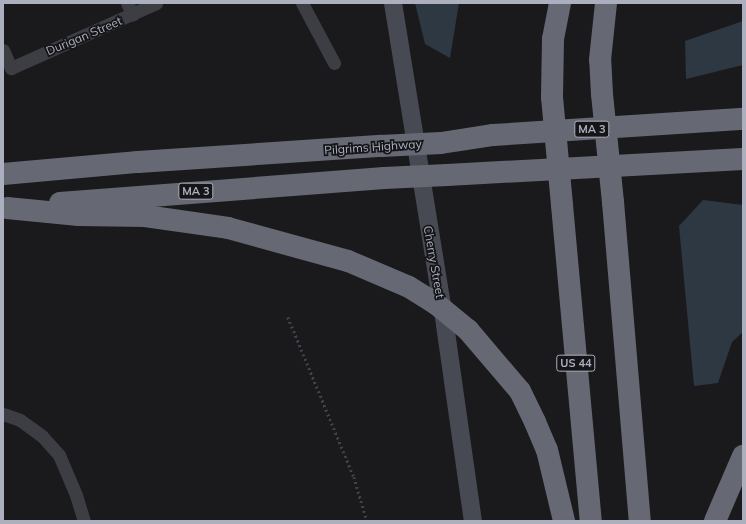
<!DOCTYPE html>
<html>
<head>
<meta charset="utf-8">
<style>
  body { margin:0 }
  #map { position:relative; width:746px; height:524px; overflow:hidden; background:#1a1a1d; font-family:Mulish,sans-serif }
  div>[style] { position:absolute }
  .water>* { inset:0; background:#2e3843 }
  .path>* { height:2.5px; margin-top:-1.25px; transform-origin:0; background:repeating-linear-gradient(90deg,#41434a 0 2px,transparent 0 5px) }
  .street>* { height:13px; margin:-6.5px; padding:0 6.5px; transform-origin:6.5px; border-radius:6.5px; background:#3d3d44 }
  .secondary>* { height:18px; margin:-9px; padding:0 9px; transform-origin:9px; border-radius:9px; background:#484a53 }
  .highway>* { height:22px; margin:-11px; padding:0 11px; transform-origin:11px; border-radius:11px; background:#666974 }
  .highway-bridge>* { height:22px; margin:-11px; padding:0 11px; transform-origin:11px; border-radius:11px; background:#666974 }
  span { translate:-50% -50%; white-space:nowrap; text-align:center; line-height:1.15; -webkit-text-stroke:3.5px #151518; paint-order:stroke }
  .shield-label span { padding:1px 3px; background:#151518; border:1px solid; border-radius:3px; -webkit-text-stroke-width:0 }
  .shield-label { font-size:11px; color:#acb0be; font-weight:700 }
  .street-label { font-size:12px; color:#acb0be }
  .frame { position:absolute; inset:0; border:4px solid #acb0be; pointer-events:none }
</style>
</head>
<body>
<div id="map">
  <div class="water">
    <div style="clip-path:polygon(415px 3px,459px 3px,450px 58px,425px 44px)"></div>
    <div style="clip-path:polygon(743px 21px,743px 65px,686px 79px,685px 41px)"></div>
    <div style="clip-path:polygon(703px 200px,743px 205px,743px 332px,732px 342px,718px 383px,694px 386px,679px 226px)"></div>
  </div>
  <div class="path">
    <div style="left:288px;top:317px;width:173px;rotate:67.6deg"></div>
    <div style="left:354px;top:477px;width:46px;rotate:73.5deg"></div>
  </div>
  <div class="street">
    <div style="left:127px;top:3px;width:13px;rotate:63deg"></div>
    <div style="left:302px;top:3px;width:68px;rotate:61.9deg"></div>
    <div style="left:3px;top:50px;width:20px;rotate:66deg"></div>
    <div style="left:11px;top:68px;width:159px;rotate:-24.1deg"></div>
    <div style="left:3px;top:414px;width:18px;rotate:19deg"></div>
    <div style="left:20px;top:420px;width:27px;rotate:36deg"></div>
    <div style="left:42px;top:436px;width:25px;rotate:48deg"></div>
    <div style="left:59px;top:455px;width:43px;rotate:67deg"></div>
    <div style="left:76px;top:495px;width:27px;rotate:73deg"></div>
  </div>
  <div class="secondary">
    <div style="left:393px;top:3px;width:326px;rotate:80.8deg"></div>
    <div style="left:445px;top:325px;width:198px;rotate:81.9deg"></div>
  </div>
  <div class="highway">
    <div style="left:602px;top:94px;width:34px;rotate:-93deg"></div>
    <div style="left:600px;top:60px;width:57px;rotate:-84deg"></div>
    <div style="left:552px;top:97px;width:58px;rotate:-89deg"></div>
    <div style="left:553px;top:39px;width:37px;rotate:-79deg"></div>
    <div style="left:441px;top:143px;width:53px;rotate:-8.7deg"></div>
    <div style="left:493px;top:135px;width:251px;rotate:-3.7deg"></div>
    <div style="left:3px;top:174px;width:136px;rotate:-5.1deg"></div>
    <div style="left:138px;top:162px;width:244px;rotate:-3.8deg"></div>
    <div style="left:447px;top:175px;width:296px;rotate:-3.1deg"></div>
    <div style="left:613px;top:202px;width:320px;rotate:85.2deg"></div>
    <div style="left:60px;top:203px;width:325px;rotate:-4.4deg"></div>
    <div style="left:562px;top:205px;width:317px;rotate:84.8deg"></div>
    <div style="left:7px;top:208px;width:72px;rotate:5.6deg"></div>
    <div style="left:79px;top:215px;width:66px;rotate:0.9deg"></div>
    <div style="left:145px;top:216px;width:84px;rotate:8.2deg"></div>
    <div style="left:228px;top:228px;width:124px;rotate:15.4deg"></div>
    <div style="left:348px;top:261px;width:66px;rotate:23.1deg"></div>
    <div style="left:468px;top:330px;width:80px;rotate:49.6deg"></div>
    <div style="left:520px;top:391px;width:34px;rotate:64deg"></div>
    <div style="left:535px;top:422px;width:30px;rotate:67deg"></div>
    <div style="left:547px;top:450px;width:73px;rotate:76.5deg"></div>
    <div style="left:715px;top:521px;width:71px;rotate:-66.7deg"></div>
  </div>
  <div class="highway-bridge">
    <div style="left:602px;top:94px;width:109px;rotate:84.2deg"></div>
    <div style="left:552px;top:97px;width:108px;rotate:84.7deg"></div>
    <div style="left:381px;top:146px;width:60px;rotate:-2.9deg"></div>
    <div style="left:384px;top:178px;width:63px;rotate:-2.7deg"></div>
    <div style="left:409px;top:287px;width:31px;rotate:32deg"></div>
    <div style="left:435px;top:303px;width:43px;rotate:39.3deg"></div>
  </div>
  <div class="shield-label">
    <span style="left:592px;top:129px">MA 3</span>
    <span style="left:196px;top:191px">MA 3</span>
    <span style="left:576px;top:363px">US 44</span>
  </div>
  <div class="street-label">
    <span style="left:84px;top:36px;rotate:-23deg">Durigan Street</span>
    <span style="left:373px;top:147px;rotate:-4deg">Pilgrims Highway</span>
    <span style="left:434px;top:262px;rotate:80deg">Cherry Street</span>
  </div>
  <div class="frame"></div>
</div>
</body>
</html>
